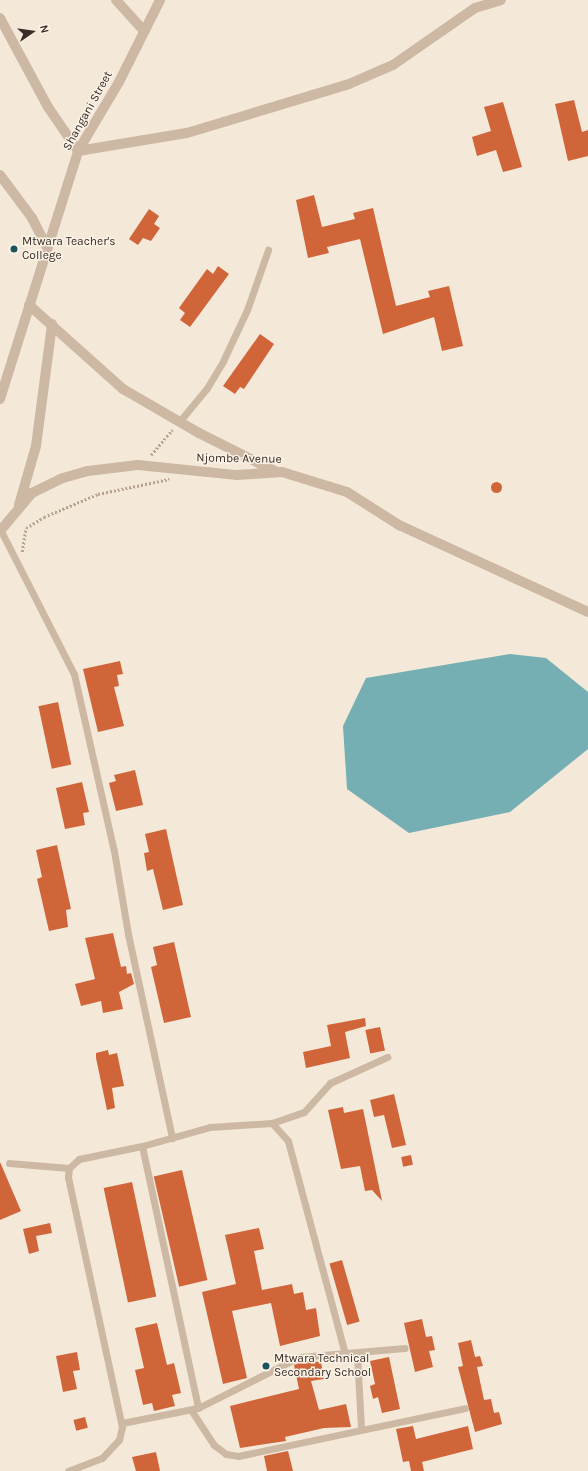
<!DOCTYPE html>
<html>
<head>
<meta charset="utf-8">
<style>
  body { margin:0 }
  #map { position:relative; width:588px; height:1471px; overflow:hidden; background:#f4e8d9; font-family:Karla,sans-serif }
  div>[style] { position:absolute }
  .water>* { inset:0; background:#75aeb3 }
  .building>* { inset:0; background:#d1653a; transform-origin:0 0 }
  .round { border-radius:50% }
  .path>* { height:2.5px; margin-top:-1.25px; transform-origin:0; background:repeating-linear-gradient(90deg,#b9a28e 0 2px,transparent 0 4px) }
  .lane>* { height:7px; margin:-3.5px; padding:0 3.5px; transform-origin:3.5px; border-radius:3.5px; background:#cdb8a4 }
  .street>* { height:10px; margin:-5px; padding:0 5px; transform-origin:5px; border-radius:5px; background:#cdb8a4 }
  .dots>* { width:11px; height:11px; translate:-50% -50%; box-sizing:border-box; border:2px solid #fbf2e6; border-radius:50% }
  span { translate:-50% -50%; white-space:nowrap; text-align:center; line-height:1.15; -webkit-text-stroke:3px #fbf2e6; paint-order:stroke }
  .street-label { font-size:12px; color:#372c26 }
  .poi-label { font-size:12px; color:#372c26 }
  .left { translate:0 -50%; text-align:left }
  .north { position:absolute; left:12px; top:12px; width:40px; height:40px; -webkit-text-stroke:3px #fbf2e6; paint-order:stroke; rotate:77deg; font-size:11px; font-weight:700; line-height:16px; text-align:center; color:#372c26 }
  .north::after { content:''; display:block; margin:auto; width:14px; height:18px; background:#372c26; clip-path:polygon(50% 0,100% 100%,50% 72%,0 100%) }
</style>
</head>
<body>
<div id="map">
  <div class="water">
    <div style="clip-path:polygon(510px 654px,546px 658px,588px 692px,588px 749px,567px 766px,510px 812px,409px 833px,347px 789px,343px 726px,366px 678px)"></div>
  </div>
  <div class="building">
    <div style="clip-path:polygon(574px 100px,582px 132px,588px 130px,588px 156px,568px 161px,555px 104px)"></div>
    <div style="clip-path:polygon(503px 102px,522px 167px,503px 172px,496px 150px,477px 156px,472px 137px,491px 131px,484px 107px)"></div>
    <div style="clip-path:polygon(314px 195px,322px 227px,355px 219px,353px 213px,373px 208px,396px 306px,430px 297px,428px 291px,449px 286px,463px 346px,442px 351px,434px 317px,383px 334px,360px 239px,327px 247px,329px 253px,308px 258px,296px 200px)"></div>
    <div style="clip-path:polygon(149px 209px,159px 216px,154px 224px,160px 228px,151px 241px,143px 238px,138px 245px,129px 239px)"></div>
    <div style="clip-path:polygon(218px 266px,229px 274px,190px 327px,180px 320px,185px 313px,179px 308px,207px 269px,213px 274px)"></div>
    <div style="clip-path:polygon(260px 334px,274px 344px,244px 389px,240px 387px,235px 394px,223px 386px)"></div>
    <div class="round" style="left:490.5px;top:481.5px;width:11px;height:11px"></div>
    <div style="clip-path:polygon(120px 661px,123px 674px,117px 675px,119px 686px,114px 687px,124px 726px,98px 732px,83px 669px)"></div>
    <div style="left:58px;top:702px;width:64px;height:20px;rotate:78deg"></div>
    <div style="clip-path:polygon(135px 770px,143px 805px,116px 811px,109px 783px,116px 781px,114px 775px)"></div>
    <div style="clip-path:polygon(82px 782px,89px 812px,83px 813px,85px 825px,65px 829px,56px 788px)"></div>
    <div style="clip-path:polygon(166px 829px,183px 905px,163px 910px,153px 869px,147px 871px,144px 853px,149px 852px,145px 834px)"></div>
    <div style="clip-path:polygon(57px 845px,71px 909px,66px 910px,68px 927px,49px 931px,37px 879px,42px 877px,36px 850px)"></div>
    <div style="clip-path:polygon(113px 933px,121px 967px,126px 966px,127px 974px,131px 973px,134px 984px,119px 992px,123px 1009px,103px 1013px,101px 1001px,81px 1006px,75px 984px,95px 979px,85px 938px)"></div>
    <div style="clip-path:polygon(174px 942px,191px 1017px,164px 1023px,151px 967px,157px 965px,153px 947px)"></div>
    <div style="clip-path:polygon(365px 1018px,366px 1026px,345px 1032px,350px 1058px,306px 1068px,303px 1052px,331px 1046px,327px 1025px)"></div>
    <div style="left:380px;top:1027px;width:24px;height:15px;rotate:78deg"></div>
    <div style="clip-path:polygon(108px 1050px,109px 1055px,117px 1053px,124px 1086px,112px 1088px,115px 1108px,107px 1110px,96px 1058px,96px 1053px)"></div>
    <div style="clip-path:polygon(394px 1094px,406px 1145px,392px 1148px,384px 1115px,374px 1117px,370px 1100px)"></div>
    <div style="clip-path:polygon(343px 1107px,344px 1113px,363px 1109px,382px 1201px,372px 1190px,365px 1191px,360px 1166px,341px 1169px,328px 1110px)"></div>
    <div style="left:411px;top:1155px;width:10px;height:10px;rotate:79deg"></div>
    <div style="clip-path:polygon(0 1162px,21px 1211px,0 1220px)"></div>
    <div style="left:182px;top:1170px;width:113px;height:29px;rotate:77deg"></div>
    <div style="left:132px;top:1182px;width:117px;height:29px;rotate:78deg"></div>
    <div style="clip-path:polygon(50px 1223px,52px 1233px,36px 1236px,39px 1251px,29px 1254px,23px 1229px)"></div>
    <div style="clip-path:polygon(259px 1228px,264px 1249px,254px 1251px,262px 1290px,292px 1284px,294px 1294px,303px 1292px,306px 1310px,316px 1308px,320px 1336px,280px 1346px,271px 1303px,232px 1311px,247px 1378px,223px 1384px,202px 1292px,236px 1284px,225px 1235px)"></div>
    <div style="left:342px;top:1260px;width:64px;height:13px;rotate:74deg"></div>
    <div style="clip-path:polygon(422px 1319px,426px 1337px,432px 1336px,435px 1350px,429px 1351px,433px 1367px,415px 1372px,404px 1323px)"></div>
    <div style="clip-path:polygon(157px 1323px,167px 1365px,174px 1363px,181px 1393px,172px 1395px,175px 1406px,154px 1411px,152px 1403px,143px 1405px,135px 1370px,144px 1368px,135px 1328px)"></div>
    <div style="clip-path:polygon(471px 1340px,475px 1357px,480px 1356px,483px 1366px,477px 1367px,484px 1400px,491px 1399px,494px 1413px,499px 1412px,502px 1424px,475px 1432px,458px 1367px,463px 1366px,458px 1343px)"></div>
    <div style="clip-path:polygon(77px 1352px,80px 1370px,73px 1371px,77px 1389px,63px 1392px,56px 1356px)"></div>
    <div style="clip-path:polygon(389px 1357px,400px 1409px,382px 1413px,378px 1397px,373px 1399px,370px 1386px,375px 1384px,370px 1361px)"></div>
    <div style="clip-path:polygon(306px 1361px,321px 1362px,324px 1379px,311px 1381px,319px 1410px,346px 1404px,351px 1427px,324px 1428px,285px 1437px,286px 1441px,240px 1448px,230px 1406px,299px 1389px,294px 1365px)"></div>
    <div style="left:85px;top:1417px;width:11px;height:12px;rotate:75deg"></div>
    <div style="clip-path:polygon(413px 1426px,416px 1439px,468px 1426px,473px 1449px,422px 1462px,424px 1471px,411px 1471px,409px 1461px,403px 1462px,396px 1429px)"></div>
    <div style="clip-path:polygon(288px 1451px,293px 1471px,267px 1471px,264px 1456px)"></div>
    <div style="clip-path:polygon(156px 1452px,160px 1471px,136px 1471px,132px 1457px)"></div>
  </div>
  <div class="path">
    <div style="left:151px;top:455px;width:33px;rotate:-50deg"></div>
    <div style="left:22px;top:552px;width:24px;rotate:-81deg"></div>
    <div style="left:26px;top:528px;width:21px;rotate:-31deg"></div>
    <div style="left:44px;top:517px;width:59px;rotate:-23.1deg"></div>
    <div style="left:98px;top:494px;width:73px;rotate:-11.9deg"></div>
  </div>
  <div class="lane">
    <div style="left:179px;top:422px;width:44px;rotate:-50.5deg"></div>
    <div style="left:207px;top:388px;width:31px;rotate:-59deg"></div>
    <div style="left:223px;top:361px;width:56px;rotate:-64.8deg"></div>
    <div style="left:247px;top:310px;width:64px;rotate:-70.7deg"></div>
    <div style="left:1px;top:531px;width:161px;rotate:63deg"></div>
    <div style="left:74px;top:674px;width:181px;rotate:77.3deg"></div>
    <div style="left:114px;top:851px;width:84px;rotate:80.4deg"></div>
    <div style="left:128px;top:934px;width:209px;rotate:77.8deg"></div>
    <div style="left:272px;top:1123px;width:34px;rotate:-19deg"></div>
    <div style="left:304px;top:1112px;width:39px;rotate:-48deg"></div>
    <div style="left:330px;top:1083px;width:63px;rotate:-24.5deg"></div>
    <div style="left:142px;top:1146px;width:268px;rotate:77.9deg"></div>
    <div style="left:9px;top:1163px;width:60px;rotate:4.8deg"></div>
    <div style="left:357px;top:1354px;width:75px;rotate:86.9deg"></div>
    <div style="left:191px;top:1410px;width:42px;rotate:56.7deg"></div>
    <div style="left:214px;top:1445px;width:15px;rotate:37deg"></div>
    <div style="left:226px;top:1454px;width:12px;rotate:9deg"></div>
    <div style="left:238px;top:1456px;width:232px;rotate:-11.9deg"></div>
    <div style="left:122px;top:1423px;width:77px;rotate:-11.2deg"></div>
    <div style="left:198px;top:1408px;width:113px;rotate:-26.8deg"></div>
    <div style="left:299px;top:1357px;width:106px;rotate:-4.9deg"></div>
    <div style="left:68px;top:1471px;width:36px;rotate:-21deg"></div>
    <div style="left:102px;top:1458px;width:25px;rotate:-47deg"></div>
    <div style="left:119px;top:1440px;width:13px;rotate:-77deg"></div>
    <div style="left:122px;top:1427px;width:256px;rotate:-102.2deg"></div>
    <div style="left:68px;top:1177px;width:9px;rotate:-84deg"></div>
    <div style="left:69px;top:1168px;width:13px;rotate:-42deg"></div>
    <div style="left:79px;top:1159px;width:64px;rotate:-11.7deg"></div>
    <div style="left:142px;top:1146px;width:71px;rotate:-15.6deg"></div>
    <div style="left:210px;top:1127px;width:62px;rotate:-3.7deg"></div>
    <div style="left:272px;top:1123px;width:24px;rotate:48deg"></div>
    <div style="left:288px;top:1141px;width:220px;rotate:75deg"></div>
  </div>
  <div class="street">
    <div style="left:116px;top:0;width:42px;rotate:47.9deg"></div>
    <div style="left:0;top:18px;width:101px;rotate:61.7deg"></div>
    <div style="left:48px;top:107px;width:53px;rotate:55.7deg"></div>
    <div style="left:78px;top:151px;width:110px;rotate:-9.4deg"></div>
    <div style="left:187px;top:133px;width:169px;rotate:-16.8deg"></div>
    <div style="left:349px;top:84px;width:48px;rotate:-23.4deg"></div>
    <div style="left:393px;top:65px;width:100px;rotate:-34.8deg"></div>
    <div style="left:475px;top:8px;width:27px;rotate:-17deg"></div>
    <div style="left:0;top:175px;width:54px;rotate:53.3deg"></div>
    <div style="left:32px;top:218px;width:34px;rotate:63deg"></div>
    <div style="left:29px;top:305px;width:126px;rotate:41.8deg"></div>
    <div style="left:123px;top:389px;width:88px;rotate:30.1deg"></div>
    <div style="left:199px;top:433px;width:85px;rotate:26.6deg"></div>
    <div style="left:0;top:399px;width:260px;rotate:-72.5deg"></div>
    <div style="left:78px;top:151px;width:80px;rotate:-59.3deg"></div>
    <div style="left:119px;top:82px;width:92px;rotate:-63.4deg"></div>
    <div style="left:19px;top:505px;width:61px;rotate:-73.9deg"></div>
    <div style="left:36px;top:446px;width:123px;rotate:-82.5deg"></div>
    <div style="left:0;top:531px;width:50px;rotate:-49.9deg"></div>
    <div style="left:32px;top:493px;width:34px;rotate:-26deg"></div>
    <div style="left:63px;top:478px;width:26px;rotate:-16deg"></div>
    <div style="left:88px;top:471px;width:50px;rotate:-6.8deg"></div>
    <div style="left:138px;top:465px;width:100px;rotate:5.8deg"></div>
    <div style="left:237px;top:475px;width:45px;rotate:-3.8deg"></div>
    <div style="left:282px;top:472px;width:68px;rotate:17.1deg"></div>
    <div style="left:347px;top:492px;width:62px;rotate:32.4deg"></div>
    <div style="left:399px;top:525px;width:208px;rotate:24.7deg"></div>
  </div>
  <div class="dots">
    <div style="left:14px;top:249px;background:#18555d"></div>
    <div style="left:266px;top:1366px;background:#18555d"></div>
  </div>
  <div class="street-label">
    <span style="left:88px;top:111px;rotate:-61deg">Shangani Street</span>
    <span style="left:239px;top:459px;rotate:1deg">Njombe Avenue</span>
  </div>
  <div class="poi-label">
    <span class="left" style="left:22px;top:249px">Mtwara Teacher's<br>College</span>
    <span class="left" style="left:274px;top:1366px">Mtwara Technical<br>Secondary School</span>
  </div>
  <div class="north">N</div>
</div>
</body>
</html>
